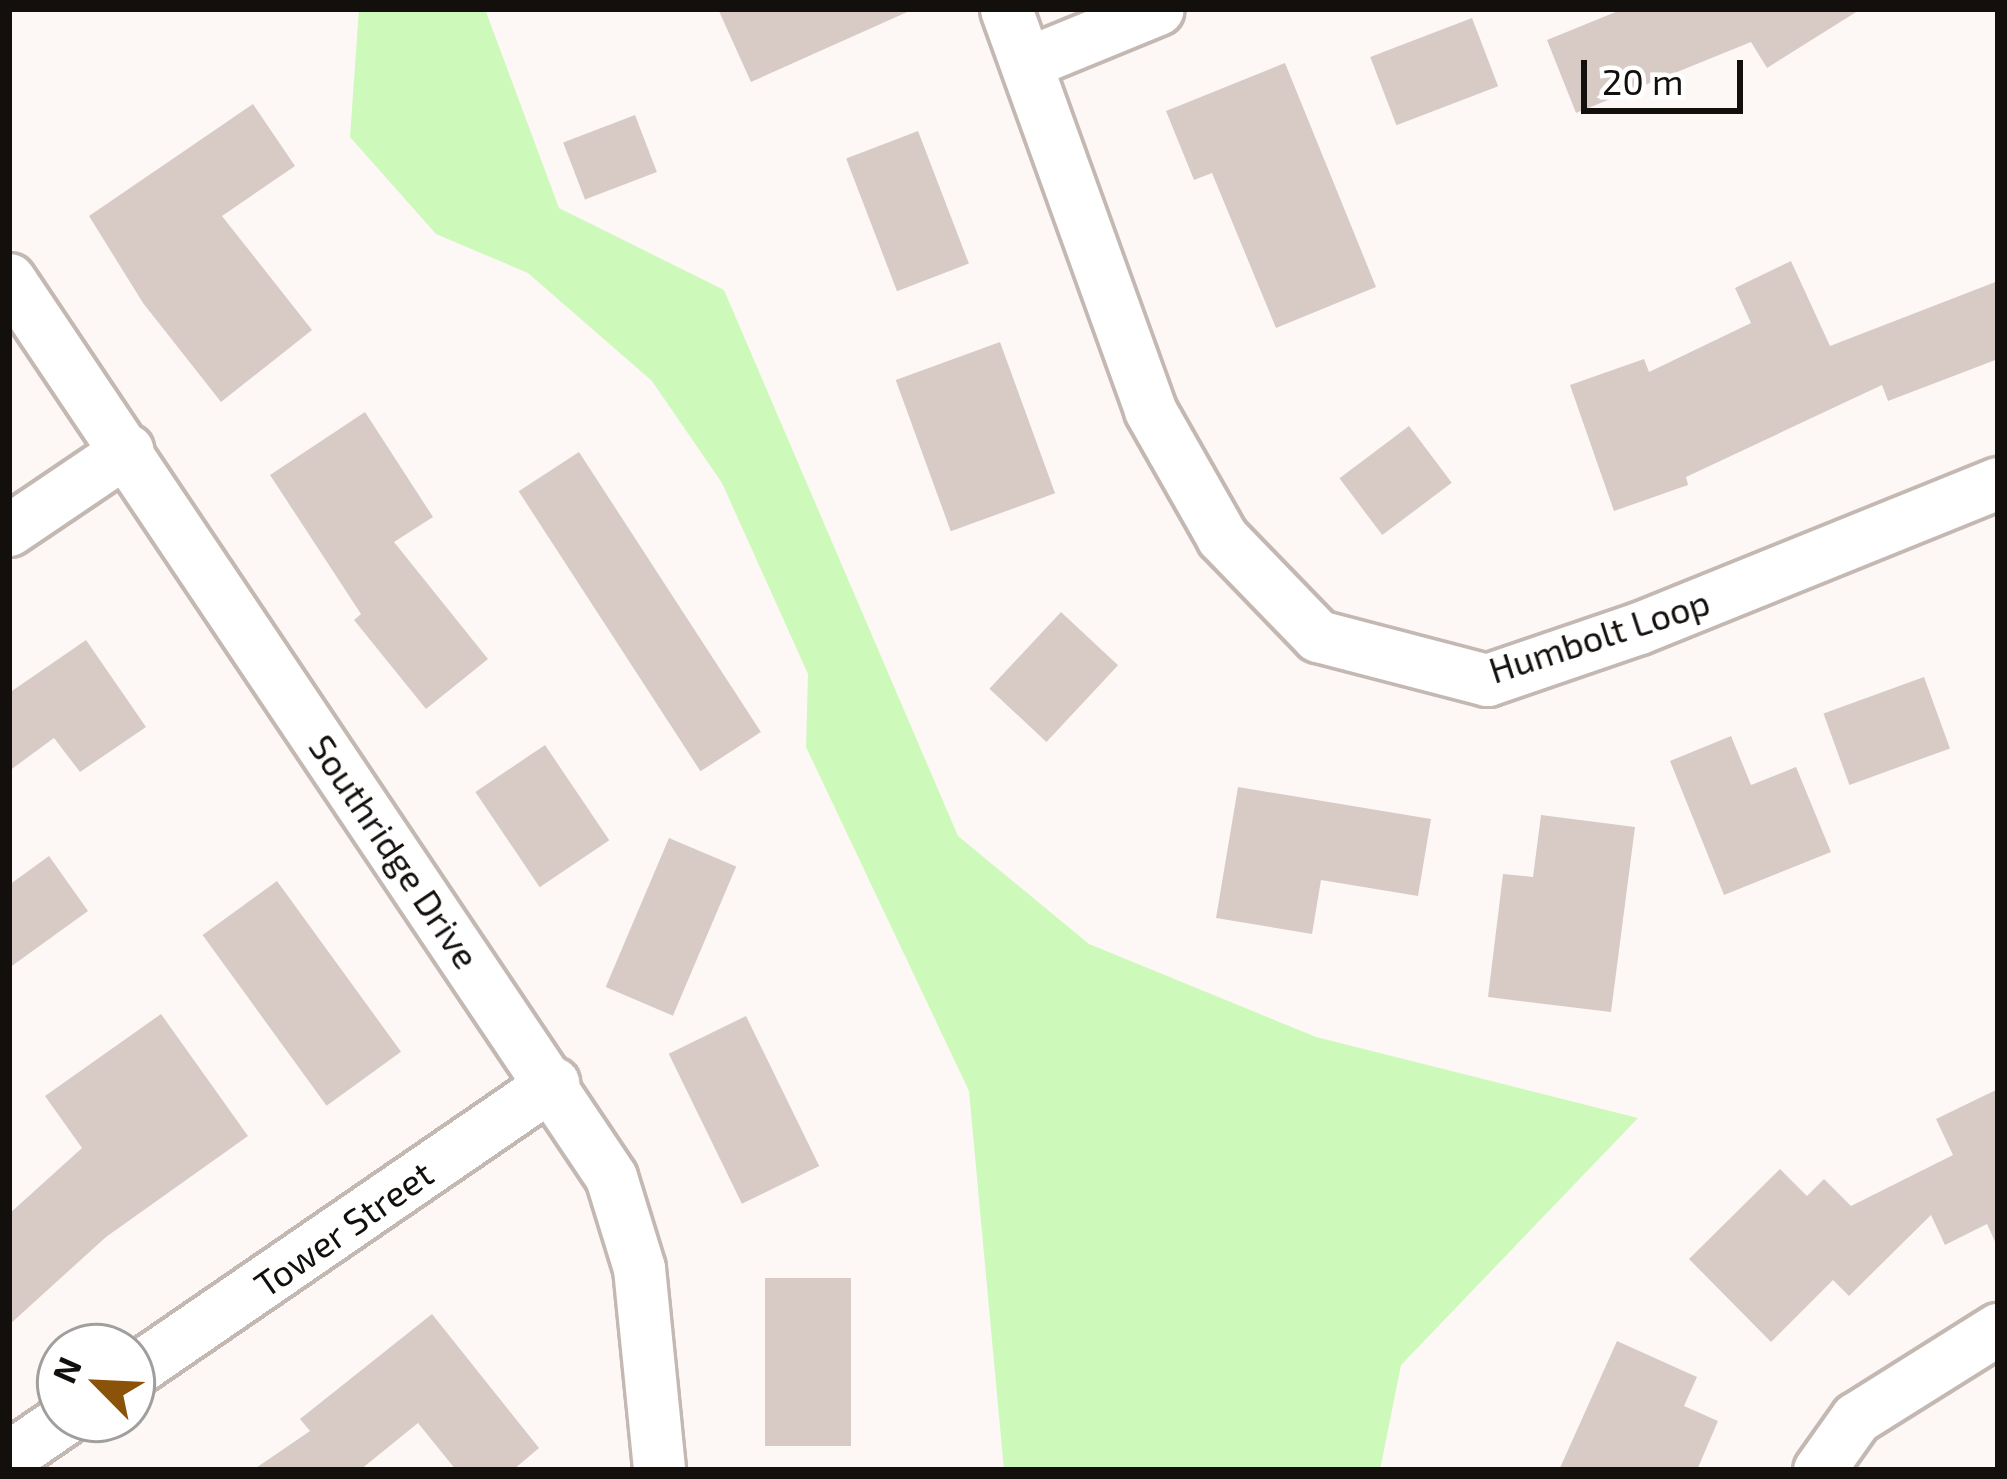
<!DOCTYPE html>
<html>
<head>
<meta charset="utf-8">
<style>
  body { margin:0 }
  #map { position:relative; width:2007px; height:1479px; overflow:hidden; background:#fdf8f6; font-family:"Exo 2",sans-serif }
  div>[style] { position:absolute }
  .green>* { inset:0; background:#cdf9ba }
  .building>* { inset:0; background:#d8cbc6; transform-origin:0 0 }
  .roads { filter:drop-shadow(3px 0 #c4b8b2) drop-shadow(-3px 0 #c4b8b2) drop-shadow(0 3px #c4b8b2) drop-shadow(0 -3px #c4b8b2) }
  .street>* { height:51px; margin:-25.5px; padding:0 25.5px; transform-origin:25.5px; border-radius:25.5px; background:#fff }
  span { translate:-50% -50%; white-space:nowrap; text-align:center; line-height:1.15; -webkit-text-stroke:9px #fff; paint-order:stroke }
  .street-label { font-size:36px; color:#130f0d }
  .frame { position:absolute; inset:0; border:12px solid #130f0d; pointer-events:none }
  .north { position:absolute; left:36px; top:1323px; width:120px; height:120px; box-sizing:border-box; background:#fff; border:3px solid #a19f9e; border-radius:50%; rotate:294deg; font-size:33px; font-weight:700; line-height:48px; text-align:center; color:#130f0d }
  .north::after { content:''; display:block; margin:auto; width:42px; height:54px; background:#8b5307; clip-path:polygon(50% 0,100% 100%,50% 72%,0 100%) }
  .scale { position:absolute; left:1581px; top:60px; width:162px; height:54px; box-sizing:border-box; border:6px solid #130f0d; border-top:0; padding-left:15px; font-size:36px; line-height:42px; white-space:nowrap; color:#130f0d; -webkit-text-stroke:9px #fff; paint-order:stroke }
</style>
</head>
<body>
<div id="map">
  <div class="green">
    <div style="clip-path:polygon(359px 9px,485px 9px,559px 208px,724px 290px,958px 836px,1089px 944px,1316px 1037px,1638px 1118px,1401px 1365px,1380px 1470px,1004px 1470px,969px 1091px,806px 747px,808px 674px,722px 483px,652px 381px,528px 273px,436px 234px,350px 137px)"></div>
  </div>
  <div class="building">
    <div style="clip-path:polygon(718px 9px,914px 9px,751px 82px)"></div>
    <div style="clip-path:polygon(1623px 9px,1861px 9px,1767px 68px,1751px 42px,1576px 113px,1547px 40px)"></div>
    <div style="left:1472px;top:18px;width:73px;height:109px;rotate:69deg"></div>
    <div style="clip-path:polygon(1285px 63px,1376px 287px,1276px 328px,1212px 173px,1194px 180px,1166px 111px)"></div>
    <div style="clip-path:polygon(253px 104px,295px 166px,222px 216px,312px 330px,221px 402px,143px 303px,89px 216px)"></div>
    <div style="left:635px;top:115px;width:61px;height:77px;rotate:69deg"></div>
    <div style="left:918px;top:131px;width:142px;height:77px;rotate:69deg"></div>
    <div style="clip-path:polygon(1791px 261px,1830px 346px,1998px 281px,1998px 359px,1888px 401px,1882px 385px,1686px 477px,1688px 485px,1614px 511px,1570px 385px,1644px 359px,1649px 372px,1751px 323px,1735px 288px)"></div>
    <div style="left:1000px;top:342px;width:161px;height:111px;rotate:70deg"></div>
    <div style="clip-path:polygon(365px 412px,433px 517px,394px 542px,488px 659px,426px 709px,354px 620px,361px 614px,270px 475px)"></div>
    <div style="left:1409px;top:426px;width:71px;height:87px;rotate:53deg"></div>
    <div style="left:579px;top:452px;width:334px;height:72px;rotate:57deg"></div>
    <div style="left:1061px;top:612px;width:78px;height:105px;rotate:43deg"></div>
    <div style="clip-path:polygon(86px 640px,146px 727px,80px 772px,54px 738px,9px 771px,9px 693px)"></div>
    <div style="left:1924px;top:677px;width:76px;height:107px;rotate:70deg"></div>
    <div style="clip-path:polygon(1731px 736px,1751px 785px,1796px 767px,1831px 852px,1724px 895px,1670px 761px)"></div>
    <div style="left:545px;top:745px;width:115px;height:84px;rotate:56deg"></div>
    <div style="clip-path:polygon(1238px 787px,1431px 819px,1418px 896px,1321px 880px,1312px 934px,1216px 918px)"></div>
    <div style="clip-path:polygon(1541px 815px,1635px 827px,1611px 1012px,1488px 997px,1503px 874px,1533px 877px)"></div>
    <div style="left:669px;top:838px;width:73px;height:162px;rotate:23deg"></div>
    <div style="clip-path:polygon(49px 856px,88px 911px,9px 968px,9px 885px)"></div>
    <div style="left:277px;top:881px;width:211px;height:92px;rotate:54deg"></div>
    <div style="clip-path:polygon(161px 1014px,248px 1136px,106px 1237px,9px 1325px,9px 1214px,82px 1148px,45px 1096px)"></div>
    <div style="left:746px;top:1016px;width:167px;height:86px;rotate:64deg"></div>
    <div style="clip-path:polygon(1998px 1089px,1998px 1248px,1987px 1224px,1945px 1245px,1931px 1215px,1849px 1296px,1833px 1280px,1771px 1342px,1689px 1259px,1780px 1169px,1807px 1196px,1824px 1179px,1851px 1206px,1953px 1155px,1936px 1119px)"></div>
    <div style="left:765px;top:1278px;width:86px;height:168px"></div>
    <div style="clip-path:polygon(432px 1314px,539px 1448px,513px 1470px,456px 1470px,418px 1423px,360px 1470px,253px 1470px,310px 1431px,300px 1419px)"></div>
    <div style="clip-path:polygon(1617px 1341px,1697px 1377px,1684px 1406px,1718px 1421px,1697px 1470px,1559px 1470px)"></div>
  </div>
  <div class="roads">
    <div class="street">
      <div style="left:1006px;top:9px;width:426px;rotate:70.2deg"></div>
      <div style="left:1150px;top:410px;width:146px;rotate:60.4deg"></div>
      <div style="left:1222px;top:537px;width:138px;rotate:45.9deg"></div>
      <div style="left:1318px;top:636px;width:175px;rotate:14.6deg"></div>
      <div style="left:1487px;top:680px;width:161px;rotate:-18.9deg"></div>
      <div style="left:1639px;top:628px;width:387px;rotate:-22deg"></div>
      <div style="left:1029px;top:62px;width:139px;rotate:-22.3deg"></div>
      <div style="left:9px;top:279px;width:1081px;rotate:56.16deg"></div>
      <div style="left:611px;top:1177px;width:95px;rotate:72.9deg"></div>
      <div style="left:639px;top:1268px;width:203px;rotate:84.3deg"></div>
      <div style="left:9px;top:530px;width:143px;rotate:-34.1deg"></div>
      <div style="left:132px;top:1372px;width:511px;rotate:-34.47deg"></div>
      <div style="left:9px;top:1457px;width:67px;rotate:-34.6deg"></div>
      <div style="left:1819px;top:1470px;width:64px;rotate:-54.6deg"></div>
      <div style="left:1856px;top:1418px;width:168px;rotate:-32.1deg"></div>
    </div>
  </div>
  <div class="street-label">
    <span style="left:1599px;top:635px;rotate:-18deg">Humbolt Loop</span>
    <span style="left:395px;top:851px;rotate:56deg">Southridge Drive</span>
    <span style="left:343px;top:1228px;rotate:-35deg">Tower Street</span>
  </div>
  <div class="frame"></div>
  <div class="north">N</div>
  <div class="scale">20 m</div>
</div>
</body>
</html>
